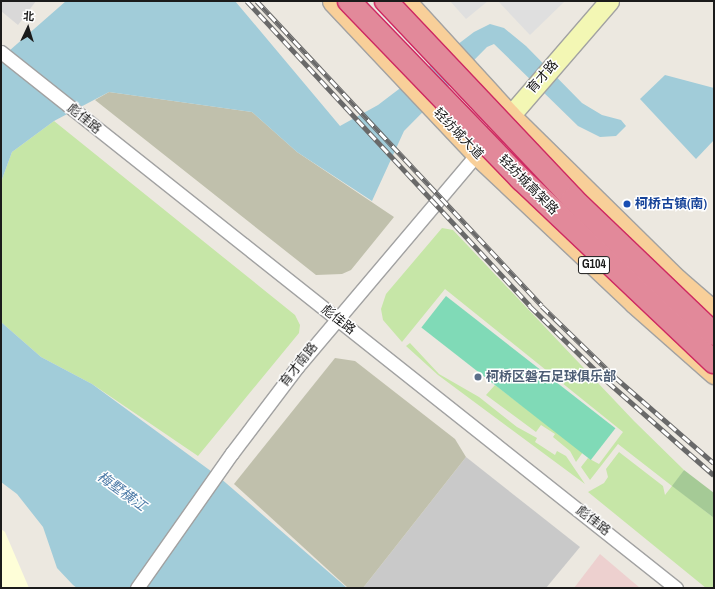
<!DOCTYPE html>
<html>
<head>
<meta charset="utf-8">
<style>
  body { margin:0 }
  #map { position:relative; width:715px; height:589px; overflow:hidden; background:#ece8e0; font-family:"Archivo Narrow","Noto Sans SC",sans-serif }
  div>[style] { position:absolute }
  .residential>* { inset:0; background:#d9d8d8 }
  .commercial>* { inset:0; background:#edd0cf }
  .education>* { inset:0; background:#fefed8 }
  .religious>* { inset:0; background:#c9c9c9 }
  .construction>* { inset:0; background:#c0c0ac }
  .grass>* { inset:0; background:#c6e6a7 }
  .forest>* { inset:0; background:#a5ca96 }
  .pitch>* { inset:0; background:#80dab7; transform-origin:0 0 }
  .parking>* { inset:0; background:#dfdfdf }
  .water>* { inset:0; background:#a1ccd9 }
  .roads { filter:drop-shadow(1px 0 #a2a2a2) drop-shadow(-1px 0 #a2a2a2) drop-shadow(0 1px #a2a2a2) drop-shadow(0 -1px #a2a2a2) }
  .street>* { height:13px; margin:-6.5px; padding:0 6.5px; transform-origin:6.5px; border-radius:6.5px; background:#fff }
  .secondary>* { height:19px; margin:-9.5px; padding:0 9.5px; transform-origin:9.5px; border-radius:9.5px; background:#f3f7b4 }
  .primary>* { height:21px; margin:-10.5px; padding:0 10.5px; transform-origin:10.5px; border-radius:10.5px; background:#f8cf99 }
  .rail>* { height:4.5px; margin-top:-2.25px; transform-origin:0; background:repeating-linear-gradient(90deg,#fff 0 9px,#696969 0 18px); box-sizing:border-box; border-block:1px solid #696969 }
  .bridges { filter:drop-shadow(1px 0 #ce2962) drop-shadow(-1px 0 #ce2962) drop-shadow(0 1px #ce2962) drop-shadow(0 -1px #ce2962) }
  .highway-bridge>* { height:22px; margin:-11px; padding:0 11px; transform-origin:11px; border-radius:11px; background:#e2899a }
  .dots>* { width:11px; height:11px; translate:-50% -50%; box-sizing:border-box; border:2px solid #fff; border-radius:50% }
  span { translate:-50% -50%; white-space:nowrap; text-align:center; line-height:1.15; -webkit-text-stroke:3px #fff; paint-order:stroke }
  .shield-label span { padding:1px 3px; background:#fff; border:1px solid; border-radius:3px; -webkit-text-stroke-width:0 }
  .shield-label { font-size:12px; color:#1b1b1b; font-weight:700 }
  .street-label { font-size:13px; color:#1b1b1b }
  .transit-label { font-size:13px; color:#164399; font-weight:700 }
  .left { translate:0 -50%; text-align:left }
  .service-label { font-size:13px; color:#4e5e75; font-weight:700 }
  .water-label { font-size:14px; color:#4b79a6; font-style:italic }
  .frame { position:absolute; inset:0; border:2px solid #1b1b1b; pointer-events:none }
  .north { position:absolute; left:8px; top:8px; width:40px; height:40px; -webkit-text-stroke:3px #fff; paint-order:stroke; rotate:4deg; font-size:11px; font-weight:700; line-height:16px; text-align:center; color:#1b1b1b }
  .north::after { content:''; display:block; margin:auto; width:14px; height:18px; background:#1b1b1b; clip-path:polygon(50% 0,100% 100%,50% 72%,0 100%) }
</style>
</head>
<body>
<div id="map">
  <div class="residential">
    <div style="clip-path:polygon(1px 1px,36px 1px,18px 25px,1px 11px)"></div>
  </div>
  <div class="commercial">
    <div style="clip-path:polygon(600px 554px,640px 588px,574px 588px)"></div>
  </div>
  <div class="education">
    <div style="clip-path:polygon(1px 529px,5px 532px,29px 588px,1px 588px)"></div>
  </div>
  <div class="religious">
    <div style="clip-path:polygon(466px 457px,580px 547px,546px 588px,363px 588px)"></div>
  </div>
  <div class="construction">
    <div style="clip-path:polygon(109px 92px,252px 112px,297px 152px,394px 217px,351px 270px,342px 274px,316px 275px,95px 100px)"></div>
    <div style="clip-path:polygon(335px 358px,355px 361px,455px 439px,466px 457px,363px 588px,348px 588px,234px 484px)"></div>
  </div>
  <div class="grass">
    <div style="clip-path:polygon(54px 121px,295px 315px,300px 325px,299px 333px,198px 456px,92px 384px,41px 357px,1px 322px,1px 182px,12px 152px)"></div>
    <div style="clip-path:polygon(442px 228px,453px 230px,634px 421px,684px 470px,673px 486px,714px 518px,714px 588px,706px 588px,588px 492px,604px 483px,608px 477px,606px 469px,619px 452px,663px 486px,665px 495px,672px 486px,618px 444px,590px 480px,581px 467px,588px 458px,599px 464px,623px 432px,445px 289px,402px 342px,383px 320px,381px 309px,386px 294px)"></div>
    <div style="clip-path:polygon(410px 343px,439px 374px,479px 397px,517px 427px,537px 438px,535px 442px,555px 455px,557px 451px,566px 456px,585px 484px,438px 375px,406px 346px)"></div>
    <div style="clip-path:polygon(495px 385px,583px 452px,576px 462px,570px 451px,553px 437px,555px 434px,541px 425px,536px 432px,486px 395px)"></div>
  </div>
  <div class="forest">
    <div style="clip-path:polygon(684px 470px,714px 493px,714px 518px,672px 486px)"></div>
  </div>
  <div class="pitch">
    <div style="left:446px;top:296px;width:215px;height:40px;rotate:38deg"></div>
  </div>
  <div class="parking">
    <div style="clip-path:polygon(450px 1px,488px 1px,466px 19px)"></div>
    <div style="clip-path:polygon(498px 1px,565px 1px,530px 35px)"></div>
  </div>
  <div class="water">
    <div style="clip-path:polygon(66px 1px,235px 1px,340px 126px,378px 105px,474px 32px,490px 24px,504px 28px,526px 46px,582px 103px,602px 115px,621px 120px,626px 126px,616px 136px,600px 137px,578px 126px,494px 44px,487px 47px,404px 131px,372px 201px,297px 152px,252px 112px,109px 92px,54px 121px,12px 152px,1px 182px,1px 58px)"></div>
    <div style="clip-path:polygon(665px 75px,714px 88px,714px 140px,696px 159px,640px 99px)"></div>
    <div style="clip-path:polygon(1px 322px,41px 357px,92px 384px,219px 477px,347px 588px,77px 588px,73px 585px,57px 568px,43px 527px,17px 494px,1px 482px)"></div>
  </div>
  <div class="roads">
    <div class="street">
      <div style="left:1px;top:52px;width:862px;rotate:38.45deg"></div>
      <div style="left:137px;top:588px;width:165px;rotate:-54.9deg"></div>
      <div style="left:232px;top:453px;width:108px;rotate:-52.9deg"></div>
      <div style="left:297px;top:367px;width:279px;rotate:-49.8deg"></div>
    </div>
    <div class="secondary">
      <div style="left:477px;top:154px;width:202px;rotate:-49.2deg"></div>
    </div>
    <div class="primary">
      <div style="left:333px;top:1px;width:210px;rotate:46.7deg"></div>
      <div style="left:477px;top:154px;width:217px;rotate:43.3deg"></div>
      <div style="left:635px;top:303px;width:106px;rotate:41.5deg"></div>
      <div style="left:405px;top:1px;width:156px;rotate:47.6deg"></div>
      <div style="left:510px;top:116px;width:234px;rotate:44.5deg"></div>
      <div style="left:677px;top:280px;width:49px;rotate:40.9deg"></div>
    </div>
  </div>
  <div class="rail">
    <div style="left:247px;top:1px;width:416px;rotate:47.1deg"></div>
    <div style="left:530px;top:306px;width:109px;rotate:44.3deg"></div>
    <div style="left:608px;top:382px;width:141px;rotate:41.3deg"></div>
    <div style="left:257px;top:1px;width:417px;rotate:46.9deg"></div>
    <div style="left:542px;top:306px;width:102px;rotate:44.2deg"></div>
    <div style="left:615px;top:377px;width:131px;rotate:41deg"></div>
  </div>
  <div class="bridges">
    <div class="highway-bridge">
      <div style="left:349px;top:1px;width:248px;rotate:46deg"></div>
      <div style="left:521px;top:179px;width:266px;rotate:43.5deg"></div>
      <div style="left:386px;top:1px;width:272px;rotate:46.6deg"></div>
      <div style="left:573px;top:199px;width:195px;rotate:43.8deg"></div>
    </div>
  </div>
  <div class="dots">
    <div style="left:627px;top:204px;background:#1a4fb4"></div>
    <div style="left:478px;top:377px;background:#5c6f8a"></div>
  </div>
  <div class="shield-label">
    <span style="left:594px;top:265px">G104</span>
  </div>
  <div class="street-label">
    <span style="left:543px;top:77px;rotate:-49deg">育才路</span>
    <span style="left:84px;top:119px;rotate:39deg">彪佳路</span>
    <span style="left:458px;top:134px;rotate:46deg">轻纺城大道</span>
    <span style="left:528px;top:185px;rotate:45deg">轻纺城高架路</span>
    <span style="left:338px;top:320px;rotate:38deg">彪佳路</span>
    <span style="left:299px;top:365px;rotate:-52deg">育才南路</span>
    <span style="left:593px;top:521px;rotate:38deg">彪佳路</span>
  </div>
  <div class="transit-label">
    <span class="left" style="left:635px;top:204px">柯桥古镇(南)</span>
  </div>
  <div class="service-label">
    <span class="left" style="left:486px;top:377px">柯桥区磐石足球俱乐部</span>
  </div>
  <div class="water-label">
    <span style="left:122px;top:491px;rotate:36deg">梅墅横江</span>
  </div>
  <div class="frame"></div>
  <div class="north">北</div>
</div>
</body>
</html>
